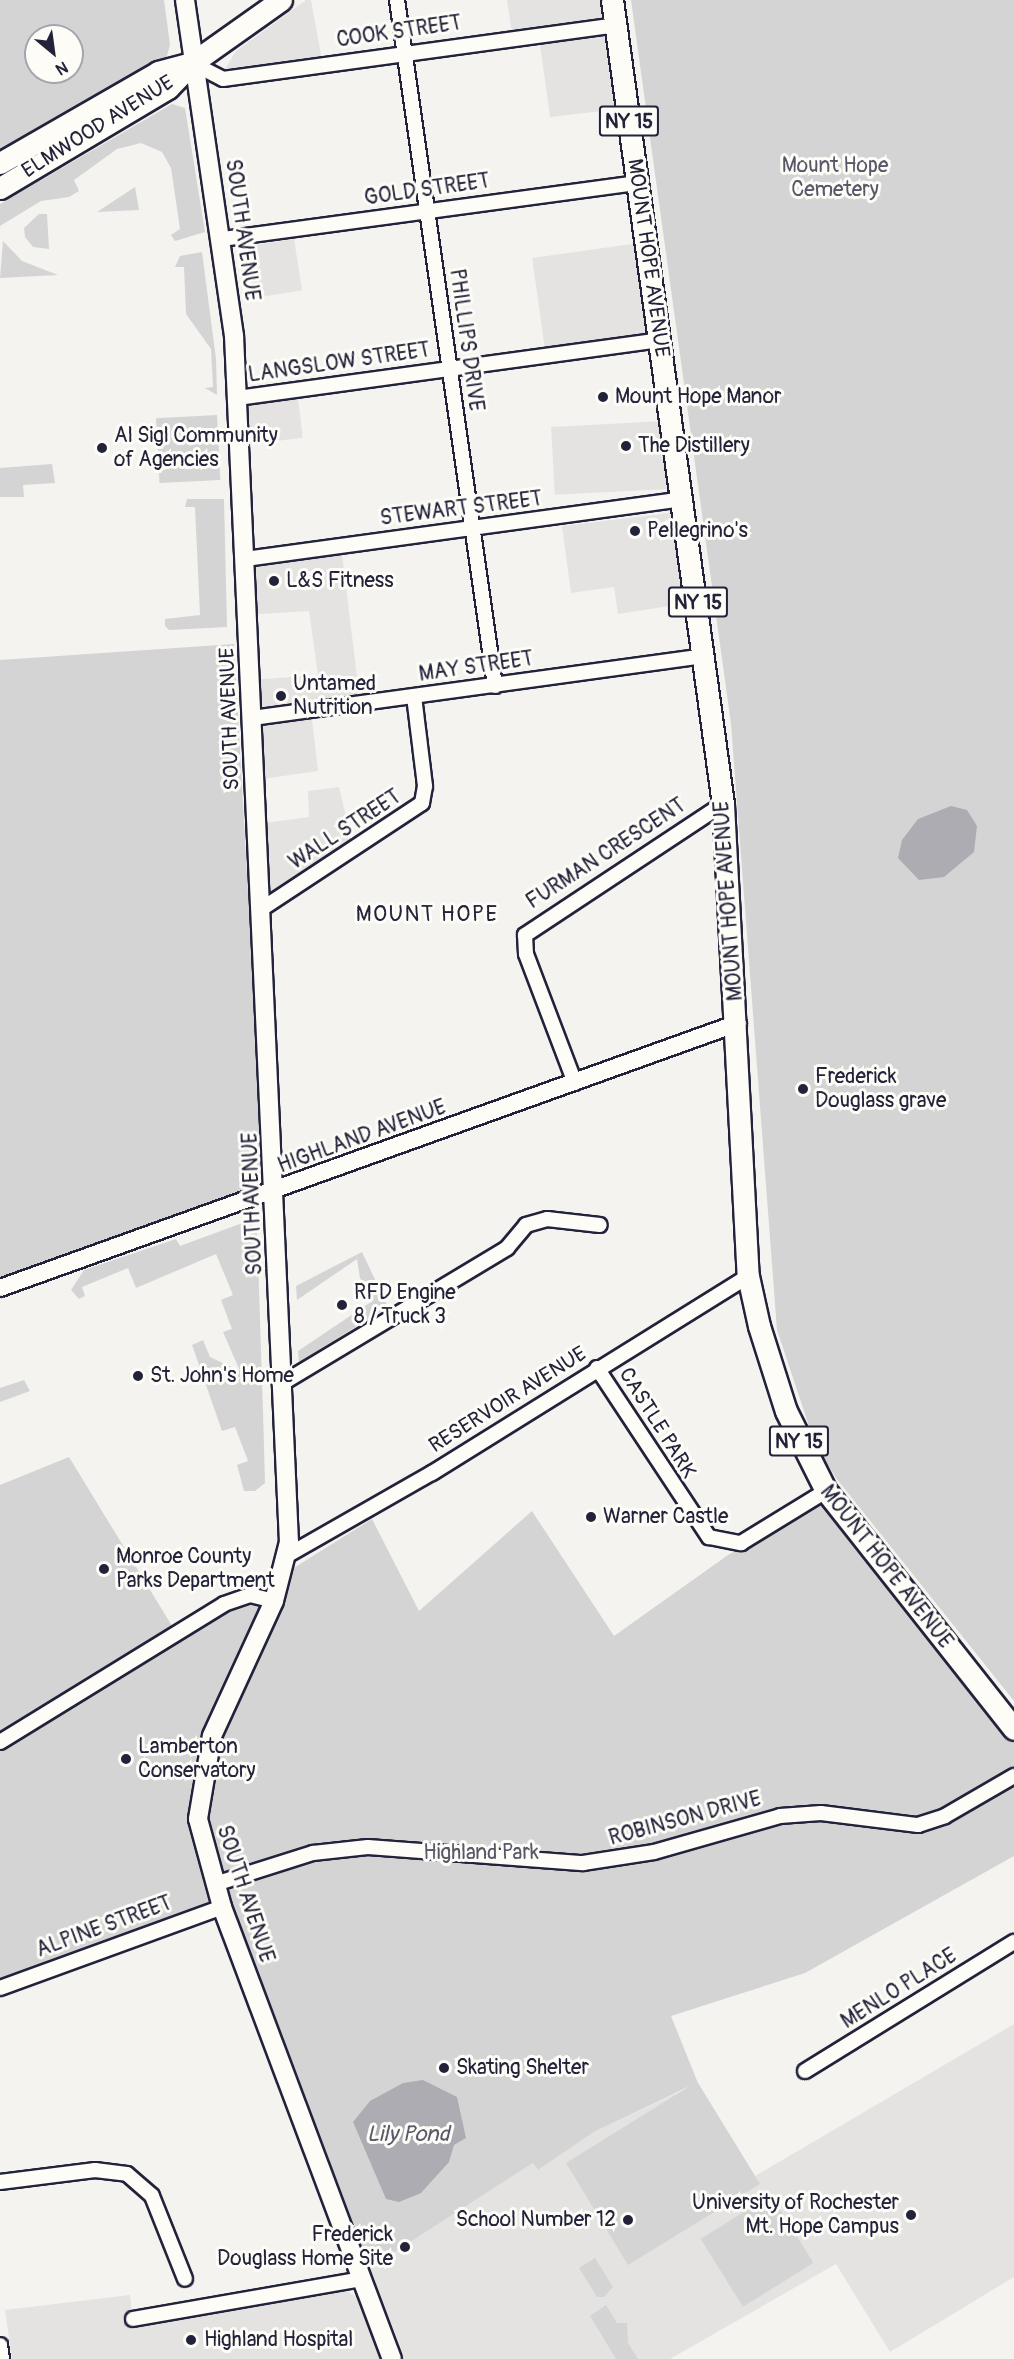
<!DOCTYPE html>
<html>
<head>
<meta charset="utf-8">
<style>
  body { margin:0 }
  #map { position:relative; width:1014px; height:2359px; overflow:hidden; background:#f4f3ef; font-family:Pangolin,sans-serif }
  div>[style] { position:absolute }
  .built>* { inset:0; background:#e4e3e2; transform-origin:0 0 }
  .green>* { inset:0; background:#d5d4d5; transform-origin:0 0 }
  .water>* { inset:0; background:#acacb2 }
  .roads { filter:drop-shadow(2px 0 #22223b) drop-shadow(-2px 0 #22223b) drop-shadow(0 2px #22223b) drop-shadow(0 -2px #22223b) }
  .minor>* { height:14px; margin:-7px; padding:0 7px; transform-origin:7px; border-radius:7px; background:#fdfcf7 }
  .tertiary>* { height:16px; margin:-8px; padding:0 8px; transform-origin:8px; border-radius:8px; background:#fdfcf7 }
  .secondary>* { height:18px; margin:-9px; padding:0 9px; transform-origin:9px; border-radius:9px; background:#fdfcf7 }
  .primary>* { height:21px; margin:-10.5px; padding:0 10.5px; transform-origin:10.5px; border-radius:10.5px; background:#fdfcf7 }
  .dots>* { width:16px; height:16px; translate:-50% -50%; box-sizing:border-box; border:3px solid #fdfcf7; border-radius:50% }
  span { translate:-50% -50%; white-space:nowrap; text-align:center; line-height:1.15; -webkit-text-stroke:6px #fdfcf7; paint-order:stroke }
  .shield-label span { padding:2px 4px; background:#fdfcf7; border:2px solid; border-radius:4px; -webkit-text-stroke-width:0 }
  .shield-label { font-size:20px; color:#22223b; font-weight:700 }
  .street-label { font-size:21px; color:#22223b }
  .park-label { font-size:21px; color:#585769 }
  .poi-label { font-size:21px; color:#22223b }
  .left { translate:0 -50%; text-align:left }
  .right { translate:-100% -50%; text-align:right }
  .neighbourhood-label { font-size:22px; color:#22223b; letter-spacing:1.5px }
  .water-label { font-size:22px; color:#59596b; font-style:italic }
  .north { position:absolute; left:24px; top:24px; width:60px; height:60px; box-sizing:border-box; background:#fdfcf7; border:2px solid #a5a5ac; border-radius:50%; rotate:151deg; font-size:16px; font-weight:700; line-height:24px; text-align:center; color:#22223b }
  .north::after { content:''; display:block; margin:auto; width:21px; height:27px; background:#22223b; clip-path:polygon(50% 0,100% 100%,50% 72%,0 100%) }
</style>
</head>
<body>
<div id="map">
  <div class="built">
    <div style="clip-path:polygon(306px 0,311px 0,322px 60px,222px 74px,236px 51px)"></div>
    <div style="clip-path:polygon(507px 0,601px 0,620px 109px,550px 117px,538px 30px,512px 33px)"></div>
    <div style="left:294px;top:239px;width:52px;height:56px;rotate:81deg"></div>
    <div style="left:646px;top:242px;width:99px;height:115px;rotate:82deg"></div>
    <div style="left:297px;top:390px;width:48px;height:61px;rotate:83deg"></div>
    <div style="left:665px;top:421px;width:68px;height:114px;rotate:87deg"></div>
    <div style="clip-path:polygon(670px 513px,689px 603px,618px 614px,614px 587px,571px 593px,562px 526px)"></div>
    <div style="clip-path:polygon(341px 545px,360px 702px,311px 710px,318px 771px,255px 780px,251px 680px,318px 675px,309px 611px,248px 615px,245px 559px)"></div>
    <div style="clip-path:polygon(339px 787px,354px 850px,260px 910px,257px 824px,309px 817px,308px 791px)"></div>
    <div style="clip-path:polygon(1014px 2024px,1014px 2277px,890px 2352px,836px 2264px,670px 2359px,405px 2359px,370px 2268px,533px 2163px,538px 2170px,594px 2132px,698px 2083px,755px 2176px)"></div>
    <div style="clip-path:polygon(345px 2290px,357px 2297px,381px 2359px,12px 2359px,5px 2310px,130px 2295px,133px 2321px)"></div>
  </div>
  <div class="green">
    <div style="clip-path:polygon(evenodd,0 0,164px 0,170px 45px,166px 59px,0 155px,0 0,36px 36px,72px 36px,72px 72px,36px 72px,36px 36px)"></div>
    <div style="clip-path:polygon(631px 0,1014px 0,1014px 1701px,836px 1478px,815px 1444px,777px 1330px,731px 724px)"></div>
    <div style="clip-path:polygon(172px 104px,185px 108px,205px 232px,175px 241px,171px 235px,180px 229px,171px 168px,162px 152px,141px 143px,117px 149px,74px 180px,79px 191px,69px 197px,41px 201px,0 226px,0 204px)"></div>
    <div style="clip-path:polygon(135px 187px,139px 210px,97px 212px)"></div>
    <div style="clip-path:polygon(39px 214px,47px 214px,49px 249px,33px 247px,25px 237px,24px 228px)"></div>
    <div style="clip-path:polygon(3px 241px,22px 261px,58px 275px,0 278px)"></div>
    <div style="clip-path:polygon(202px 252px,216px 359px,217px 395px,205px 388px,213px 387px,211px 349px,186px 314px,184px 267px,175px 267px,180px 256px)"></div>
    <div style="left:217px;top:415px;width:65px;height:61px;rotate:87deg"></div>
    <div style="clip-path:polygon(52px 464px,55px 483px,23px 485px,24px 497px,0 497px,0 468px)"></div>
    <div style="clip-path:polygon(187px 499px,224px 499px,227px 627px,169px 630px,165px 626px,165px 619px,200px 615px,195px 507px,185px 507px)"></div>
    <div style="clip-path:polygon(234px 644px,264px 1176px,255px 1185px,0 1280px,0 660px)"></div>
    <div style="clip-path:polygon(248px 1221px,257px 1228px,263px 1412px,265px 1483px,255px 1491px,244px 1491px,237px 1465px,248px 1461px,235px 1427px,222px 1431px,192px 1345px,203px 1340px,210px 1357px,240px 1371px,223px 1332px,232px 1329px,221px 1300px,233px 1295px,216px 1254px,136px 1288px,128px 1268px,82px 1287px,85px 1296px,79px 1299px,71px 1290px,84px 1270px,176px 1239px,180px 1246px)"></div>
    <div style="clip-path:polygon(362px 1252px,388px 1307px,299px 1362px,298px 1351px,374px 1300px,360px 1278px,357px 1259px,297px 1300px,296px 1286px)"></div>
    <div style="clip-path:polygon(24px 1380px,30px 1391px,0 1402px,0 1388px)"></div>
    <div style="clip-path:polygon(69px 1457px,180px 1639px,372px 1519px,419px 1611px,532px 1511px,614px 1636px,728px 1555px,823px 1503px,1014px 1743px,1014px 1856px,805px 1973px,671px 2016px,698px 2083px,760px 2184px,628px 2265px,566px 2163px,690px 2086px,594px 2132px,538px 2170px,533px 2163px,370px 2268px,230px 1897px,0 1981px,0 1485px)"></div>
    <div style="left:771px;top:2195px;width:80px;height:83px;rotate:58deg"></div>
    <div style="clip-path:polygon(595px 2258px,613px 2287px,604px 2297px,597px 2297px,579px 2268px)"></div>
    <div style="clip-path:polygon(606px 2305px,617px 2323px,627px 2323px,628px 2343px,638px 2359px,616px 2359px,590px 2316px)"></div>
  </div>
  <div class="water">
    <div style="clip-path:polygon(951px 806px,967px 810px,977px 826px,974px 852px,944px 877px,919px 880px,898px 858px,902px 840px,918px 819px)"></div>
    <div style="clip-path:polygon(423px 2080px,457px 2097px,466px 2138px,454px 2145px,449px 2162px,421px 2193px,399px 2202px,386px 2199px,353px 2122px,370px 2101px,403px 2083px)"></div>
  </div>
  <div class="roads">
    <div class="minor">
      <div style="left:397px;top:0;width:693px;rotate:81.87deg"></div>
      <div style="left:192px;top:63px;width:35px;rotate:27deg"></div>
      <div style="left:223px;top:79px;width:396px;rotate:-7.8deg"></div>
      <div style="left:223px;top:239px;width:419px;rotate:-7.7deg"></div>
      <div style="left:237px;top:398px;width:427px;rotate:-7.8deg"></div>
      <div style="left:245px;top:559px;width:442px;rotate:-7.8deg"></div>
      <div style="left:252px;top:718px;width:458px;rotate:-7.8deg"></div>
      <div style="left:260px;top:910px;width:194px;rotate:-33.4deg"></div>
      <div style="left:422px;top:803px;width:17px;rotate:-80deg"></div>
      <div style="left:425px;top:786px;width:90px;rotate:-97deg"></div>
      <div style="left:575px;top:1083px;width:138px;rotate:-110.8deg"></div>
      <div style="left:526px;top:954px;width:19px;rotate:-93deg"></div>
      <div style="left:525px;top:935px;width:237px;rotate:-33.5deg"></div>
      <div style="left:597px;top:1368px;width:203px;rotate:56.5deg"></div>
      <div style="left:709px;top:1537px;width:33px;rotate:11deg"></div>
      <div style="left:741px;top:1543px;width:100px;rotate:-31.5deg"></div>
      <div style="left:281px;top:1384px;width:264px;rotate:-31deg"></div>
      <div style="left:507px;top:1248px;width:30px;rotate:-50deg"></div>
      <div style="left:526px;top:1225px;width:22px;rotate:-16deg"></div>
      <div style="left:547px;top:1219px;width:53px;rotate:6.5deg"></div>
      <div style="left:288px;top:1555px;width:166px;rotate:-29.7deg"></div>
      <div style="left:432px;top:1473px;width:372px;rotate:-31.9deg"></div>
      <div style="left:0;top:1742px;width:263px;rotate:-31.6deg"></div>
      <div style="left:224px;top:1604px;width:28px;rotate:-19deg"></div>
      <div style="left:250px;top:1595px;width:25px;rotate:14deg"></div>
      <div style="left:215px;top:1884px;width:103px;rotate:-17.6deg"></div>
      <div style="left:313px;top:1853px;width:55px;rotate:-6.2deg"></div>
      <div style="left:368px;top:1847px;width:216px;rotate:4.3deg"></div>
      <div style="left:583px;top:1863px;width:72px;rotate:-8.8deg"></div>
      <div style="left:654px;top:1852px;width:131px;rotate:-15.9deg"></div>
      <div style="left:780px;top:1816px;width:41px;rotate:-4.2deg"></div>
      <div style="left:821px;top:1813px;width:98px;rotate:7.1deg"></div>
      <div style="left:918px;top:1825px;width:28px;rotate:-18deg"></div>
      <div style="left:945px;top:1816px;width:80px;rotate:-30.1deg"></div>
      <div style="left:0;top:1988px;width:236px;rotate:-20deg"></div>
      <div style="left:805px;top:2071px;width:246px;rotate:-31.7deg"></div>
      <div style="left:0;top:2182px;width:96px;rotate:-7.2deg"></div>
      <div style="left:95px;top:2170px;width:32px;rotate:7deg"></div>
      <div style="left:127px;top:2174px;width:33px;rotate:41deg"></div>
      <div style="left:152px;top:2196px;width:89px;rotate:68.3deg"></div>
      <div style="left:133px;top:2319px;width:232px;rotate:-9.9deg"></div>
      <div style="left:0;top:2345px;width:14px;rotate:82deg"></div>
    </div>
    <div class="tertiary">
      <div style="left:0;top:1288px;width:784px;rotate:-19.75deg"></div>
    </div>
    <div class="secondary">
      <div style="left:185px;top:0;width:340px;rotate:81.7deg"></div>
      <div style="left:234px;top:336px;width:1207px;rotate:87.39deg"></div>
      <div style="left:289px;top:1542px;width:61px;rotate:104.3deg"></div>
      <div style="left:274px;top:1601px;width:149px;rotate:114.7deg"></div>
      <div style="left:212px;top:1736px;width:84px;rotate:99.6deg"></div>
      <div style="left:198px;top:1819px;width:91px;rotate:74.7deg"></div>
      <div style="left:222px;top:1907px;width:483px;rotate:69.4deg"></div>
    </div>
    <div class="primary">
      <div style="left:612px;top:0;width:812px;rotate:82.14deg"></div>
      <div style="left:723px;top:804px;width:473px;rotate:87deg"></div>
      <div style="left:748px;top:1276px;width:51px;rotate:77.6deg"></div>
      <div style="left:759px;top:1326px;width:89px;rotate:72.4deg"></div>
      <div style="left:786px;top:1411px;width:89px;rotate:63.4deg"></div>
      <div style="left:826px;top:1491px;width:303px;rotate:51.7deg"></div>
      <div style="left:0;top:163px;width:182px;rotate:-29.9deg"></div>
      <div style="left:158px;top:72px;width:35px;rotate:-15deg"></div>
      <div style="left:0;top:188px;width:196px;rotate:-30.8deg"></div>
      <div style="left:168px;top:88px;width:35px;rotate:-46deg"></div>
      <div style="left:192px;top:63px;width:109px;rotate:-35.3deg"></div>
    </div>
  </div>
  <div class="dots">
    <div style="left:603px;top:397px;background:#22223b"></div>
    <div style="left:626px;top:446px;background:#22223b"></div>
    <div style="left:102px;top:448px;background:#22223b"></div>
    <div style="left:635px;top:531px;background:#22223b"></div>
    <div style="left:274px;top:581px;background:#22223b"></div>
    <div style="left:281px;top:696px;background:#22223b"></div>
    <div style="left:803px;top:1089px;background:#22223b"></div>
    <div style="left:342px;top:1305px;background:#22223b"></div>
    <div style="left:138px;top:1376px;background:#22223b"></div>
    <div style="left:591px;top:1517px;background:#22223b"></div>
    <div style="left:104px;top:1569px;background:#22223b"></div>
    <div style="left:126px;top:1759px;background:#22223b"></div>
    <div style="left:444px;top:2068px;background:#22223b"></div>
    <div style="left:911px;top:2215px;background:#22223b"></div>
    <div style="left:628px;top:2220px;background:#22223b"></div>
    <div style="left:405px;top:2247px;background:#22223b"></div>
    <div style="left:191px;top:2340px;background:#22223b"></div>
  </div>
  <div class="shield-label">
    <span style="left:629px;top:121px">NY 15</span>
    <span style="left:698px;top:602px">NY 15</span>
    <span style="left:799px;top:1441px">NY 15</span>
  </div>
  <div class="street-label">
    <span style="left:399px;top:32px;rotate:-8deg">COOK STREET</span>
    <span style="left:98px;top:127px;rotate:-32deg">ELMWOOD AVENUE</span>
    <span style="left:427px;top:190px;rotate:-8deg">GOLD STREET</span>
    <span style="left:242px;top:230px;rotate:82deg">SOUTH AVENUE</span>
    <span style="left:648px;top:258px;rotate:82deg">MOUNT HOPE AVENUE</span>
    <span style="left:466px;top:340px;rotate:82deg">PHILLIPS DRIVE</span>
    <span style="left:339px;top:363px;rotate:-8deg">LANGSLOW STREET</span>
    <span style="left:461px;top:509px;rotate:-7deg">STEWART STREET</span>
    <span style="left:476px;top:667px;rotate:-8deg">MAY STREET</span>
    <span style="left:230px;top:719px;rotate:-92deg">SOUTH AVENUE</span>
    <span style="left:345px;top:830px;rotate:-33deg">WALL STREET</span>
    <span style="left:606px;top:854px;rotate:-33deg">FURMAN CRESCENT</span>
    <span style="left:729px;top:901px;rotate:-94deg">MOUNT HOPE AVENUE</span>
    <span style="left:362px;top:1137px;rotate:-20deg">HIGHLAND AVENUE</span>
    <span style="left:253px;top:1204px;rotate:-92deg">SOUTH AVENUE</span>
    <span style="left:508px;top:1400px;rotate:-32deg">RESERVOIR AVENUE</span>
    <span style="left:657px;top:1423px;rotate:58deg">CASTLE PARK</span>
    <span style="left:886px;top:1567px;rotate:52deg">MOUNT HOPE AVENUE</span>
    <span style="left:685px;top:1819px;rotate:-15deg">ROBINSON DRIVE</span>
    <span style="left:245px;top:1894px;rotate:72deg">SOUTH AVENUE</span>
    <span style="left:104px;top:1927px;rotate:-20deg">ALPINE STREET</span>
    <span style="left:899px;top:1989px;rotate:-32deg">MENLO PLACE</span>
  </div>
  <div class="park-label">
    <span style="left:835px;top:178px">Mount Hope<br>Cemetery</span>
    <span style="left:481px;top:1853px">Highland Park</span>
  </div>
  <div class="poi-label">
    <span class="left" style="left:615px;top:397px">Mount Hope Manor</span>
    <span class="left" style="left:114px;top:448px">Al Sigl Community<br>of Agencies</span>
    <span class="left" style="left:638px;top:446px">The Distillery</span>
    <span class="left" style="left:647px;top:531px">Pellegrino's</span>
    <span class="left" style="left:286px;top:581px">L&amp;S Fitness</span>
    <span class="left" style="left:293px;top:696px">Untamed<br>Nutrition</span>
    <span class="left" style="left:815px;top:1089px">Frederick<br>Douglass grave</span>
    <span class="left" style="left:354px;top:1305px">RFD Engine<br>8 / Truck 3</span>
    <span class="left" style="left:150px;top:1376px">St. John's Home</span>
    <span class="left" style="left:603px;top:1517px">Warner Castle</span>
    <span class="left" style="left:116px;top:1569px">Monroe County<br>Parks Department</span>
    <span class="left" style="left:138px;top:1759px">Lamberton<br>Conservatory</span>
    <span class="left" style="left:456px;top:2068px">Skating Shelter</span>
    <span class="right" style="left:899px;top:2215px">University of Rochester<br>Mt. Hope Campus</span>
    <span class="right" style="left:616px;top:2220px">School Number 12</span>
    <span class="right" style="left:393px;top:2247px">Frederick<br>Douglass Home Site</span>
    <span class="left" style="left:204px;top:2340px">Highland Hospital</span>
  </div>
  <div class="neighbourhood-label">
    <span style="left:427px;top:915px">MOUNT HOPE</span>
  </div>
  <div class="water-label">
    <span style="left:408px;top:2135px">Lily Pond</span>
  </div>
  <div class="north">N</div>
</div>
</body>
</html>
